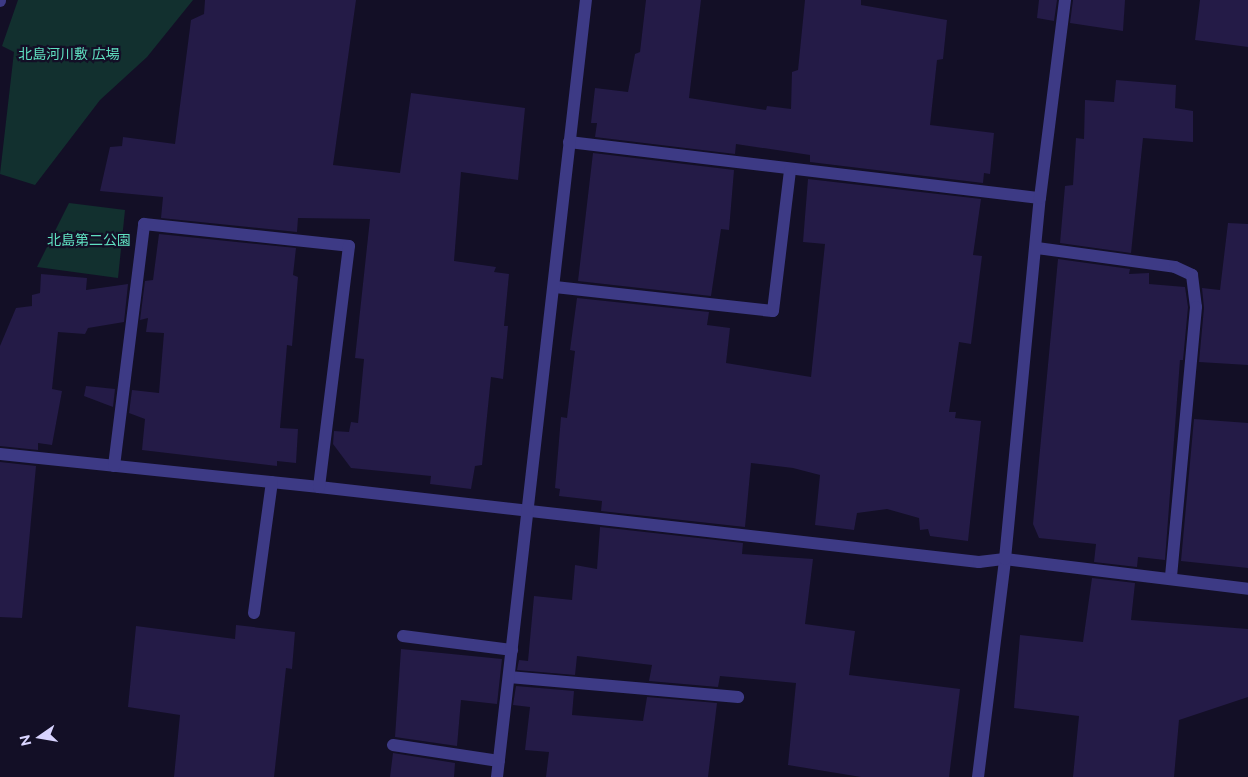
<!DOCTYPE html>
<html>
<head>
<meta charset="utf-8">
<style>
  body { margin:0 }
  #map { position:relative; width:1248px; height:777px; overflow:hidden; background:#130f26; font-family:Raleway,"Noto Sans JP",sans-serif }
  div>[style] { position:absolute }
  .green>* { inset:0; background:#12302f }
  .building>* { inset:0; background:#241b47 }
  .minor>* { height:12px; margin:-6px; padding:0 6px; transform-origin:6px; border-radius:6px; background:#3d3a85 }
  span { translate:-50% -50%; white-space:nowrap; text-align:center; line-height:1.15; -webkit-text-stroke:4.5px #130f26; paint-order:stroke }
  .park-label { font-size:14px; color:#5fe0c0 }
  .north { position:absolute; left:15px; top:712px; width:50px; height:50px; -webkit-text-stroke:4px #130f26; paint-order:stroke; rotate:257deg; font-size:14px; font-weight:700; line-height:20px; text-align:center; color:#d9d4ff }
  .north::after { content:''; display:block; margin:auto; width:18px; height:22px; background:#d9d4ff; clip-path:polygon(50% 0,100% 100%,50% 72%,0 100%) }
</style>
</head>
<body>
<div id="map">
  <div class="green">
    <div style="clip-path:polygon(18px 0,193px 0,147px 57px,100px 100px,35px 185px,0 174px,14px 52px,2px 46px)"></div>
    <div style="clip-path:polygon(69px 203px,125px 210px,118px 278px,37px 267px)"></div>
  </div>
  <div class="building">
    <div style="clip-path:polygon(205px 0,356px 0,333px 165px,400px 173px,411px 93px,525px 108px,518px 180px,461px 172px,454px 261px,496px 267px,494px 272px,509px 274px,504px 326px,508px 326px,503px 379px,491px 377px,482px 465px,475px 466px,471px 489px,430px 484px,431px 476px,351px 468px,333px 444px,334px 431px,349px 432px,351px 422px,358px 423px,364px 359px,355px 358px,370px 219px,298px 218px,297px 232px,161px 218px,163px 197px,100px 191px,110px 147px,122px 146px,123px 137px,175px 144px,191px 20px,204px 14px)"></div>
    <div style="clip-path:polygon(646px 0,701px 0,689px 98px,766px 110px,767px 106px,791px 109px,792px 72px,798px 70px,805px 0,861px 0,861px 5px,947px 20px,943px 59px,937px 60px,930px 125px,994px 133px,990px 174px,984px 173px,983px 183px,810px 162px,810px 155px,736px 144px,735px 154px,595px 137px,597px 123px,591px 123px,595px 88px,628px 92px,635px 54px,640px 52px)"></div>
    <div style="clip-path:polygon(1039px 0,1057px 0,1054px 21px,1037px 18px)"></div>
    <div style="clip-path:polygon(1073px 0,1125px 0,1123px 31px,1070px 23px)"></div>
    <div style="clip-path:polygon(1200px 0,1248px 0,1248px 47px,1195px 40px)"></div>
    <div style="clip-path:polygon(1116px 80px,1176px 85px,1175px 108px,1193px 111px,1193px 142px,1143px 138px,1131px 253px,1060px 243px,1065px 186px,1073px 185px,1076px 138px,1084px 139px,1085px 100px,1114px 102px)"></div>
    <div style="clip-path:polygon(593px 153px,734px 170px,729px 230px,721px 229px,711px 296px,578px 281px)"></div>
    <div style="clip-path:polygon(808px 179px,981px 199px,973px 255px,982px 256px,971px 344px,959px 342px,949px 412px,956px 412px,955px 418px,981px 421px,968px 541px,930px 536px,928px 529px,920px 530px,919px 518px,887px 509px,857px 513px,854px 530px,815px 525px,820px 475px,793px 468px,751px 463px,745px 527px,601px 511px,602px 501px,559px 496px,560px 489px,555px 488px,561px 417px,567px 418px,575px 351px,570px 350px,577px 298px,709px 312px,707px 325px,730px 328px,726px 363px,811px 377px,825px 244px,803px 242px)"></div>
    <div style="clip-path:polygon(1228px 223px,1248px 224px,1248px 365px,1199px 362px,1204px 308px,1202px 288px,1220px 290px)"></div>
    <div style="clip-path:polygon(159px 234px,296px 248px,293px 275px,298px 277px,292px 346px,287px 345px,280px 428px,298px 429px,296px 463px,277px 461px,277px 466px,142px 450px,145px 419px,129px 413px,132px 390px,159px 393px,164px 333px,146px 332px,148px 318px,140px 320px,145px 281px,153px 280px)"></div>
    <div style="clip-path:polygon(1058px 259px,1130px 269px,1129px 274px,1149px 273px,1149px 284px,1185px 287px,1188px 307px,1183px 360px,1180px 360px,1165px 560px,1138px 557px,1137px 567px,1094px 562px,1096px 544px,1039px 538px,1033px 524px)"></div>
    <div style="clip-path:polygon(41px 274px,87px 278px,86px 290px,128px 284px,124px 322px,88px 328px,85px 334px,58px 332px,52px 389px,62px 391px,52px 445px,38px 443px,38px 450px,0 446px,0 346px,16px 308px,32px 306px,32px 295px,40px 293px)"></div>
    <div style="clip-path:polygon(86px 386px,115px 389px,113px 407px,84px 396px)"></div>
    <div style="clip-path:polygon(1194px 419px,1248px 423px,1248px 568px,1181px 561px)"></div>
    <div style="clip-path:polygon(0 462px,36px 466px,22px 618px,0 617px)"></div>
    <div style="clip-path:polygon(600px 527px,743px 543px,742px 554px,813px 559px,805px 624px,855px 631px,849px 675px,960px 689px,949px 777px,861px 777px,788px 765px,796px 683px,720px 676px,718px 687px,649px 681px,652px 665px,577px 656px,575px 675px,517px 670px,519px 660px,528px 661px,534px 596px,572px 600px,575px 565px,597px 569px)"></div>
    <div style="clip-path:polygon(1092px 578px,1135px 583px,1131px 620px,1248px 629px,1248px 697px,1179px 720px,1174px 777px,1073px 777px,1079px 716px,1014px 708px,1020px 635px,1083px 642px)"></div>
    <div style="clip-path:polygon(236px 625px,295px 632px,292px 669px,286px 668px,274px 777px,174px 777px,180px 715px,128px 707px,136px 626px,235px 639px)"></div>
    <div style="clip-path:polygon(401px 649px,502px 659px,497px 704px,461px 700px,457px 746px,395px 737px)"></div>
    <div style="clip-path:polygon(516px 686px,574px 691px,572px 715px,643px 721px,647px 697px,717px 703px,708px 777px,546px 777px,549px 752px,525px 750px,530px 707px,513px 705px)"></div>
    <div style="clip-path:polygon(393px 753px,455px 763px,454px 777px,390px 777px)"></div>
  </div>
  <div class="minor">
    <div style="left:0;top:1px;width:1px;rotate:-90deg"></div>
    <div style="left:569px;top:142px;width:474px;rotate:6.8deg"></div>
    <div style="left:1037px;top:248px;width:139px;rotate:7.8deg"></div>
    <div style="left:1175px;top:267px;width:19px;rotate:25deg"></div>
    <div style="left:1192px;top:275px;width:32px;rotate:83deg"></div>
    <div style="left:1196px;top:307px;width:272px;rotate:95.3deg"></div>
    <div style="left:555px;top:287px;width:219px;rotate:6.3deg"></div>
    <div style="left:773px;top:311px;width:142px;rotate:-83.1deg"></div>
    <div style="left:0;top:454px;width:321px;rotate:5.9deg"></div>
    <div style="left:319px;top:487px;width:664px;rotate:6.48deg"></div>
    <div style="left:979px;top:562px;width:26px;rotate:-7deg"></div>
    <div style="left:1005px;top:559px;width:245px;rotate:7deg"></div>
    <div style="left:114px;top:466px;width:244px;rotate:-82.9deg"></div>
    <div style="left:144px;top:224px;width:206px;rotate:6.1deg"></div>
    <div style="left:349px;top:246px;width:243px;rotate:97.1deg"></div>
    <div style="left:254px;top:613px;width:132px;rotate:-82.2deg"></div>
    <div style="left:403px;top:636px;width:110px;rotate:7.3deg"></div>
    <div style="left:509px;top:677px;width:230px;rotate:5deg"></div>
    <div style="left:393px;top:745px;width:107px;rotate:8.6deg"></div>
    <div style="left:497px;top:777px;width:782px;rotate:-83.47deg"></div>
    <div style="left:978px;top:777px;width:220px;rotate:-82.9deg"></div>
    <div style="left:1005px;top:559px;width:363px;rotate:-84.5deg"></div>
    <div style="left:1040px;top:198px;width:200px;rotate:-82.8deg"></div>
  </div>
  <div class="park-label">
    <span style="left:69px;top:54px">北島河川敷 広場</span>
    <span style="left:89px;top:240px">北島第二公園</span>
  </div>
  <div class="north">N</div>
</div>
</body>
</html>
